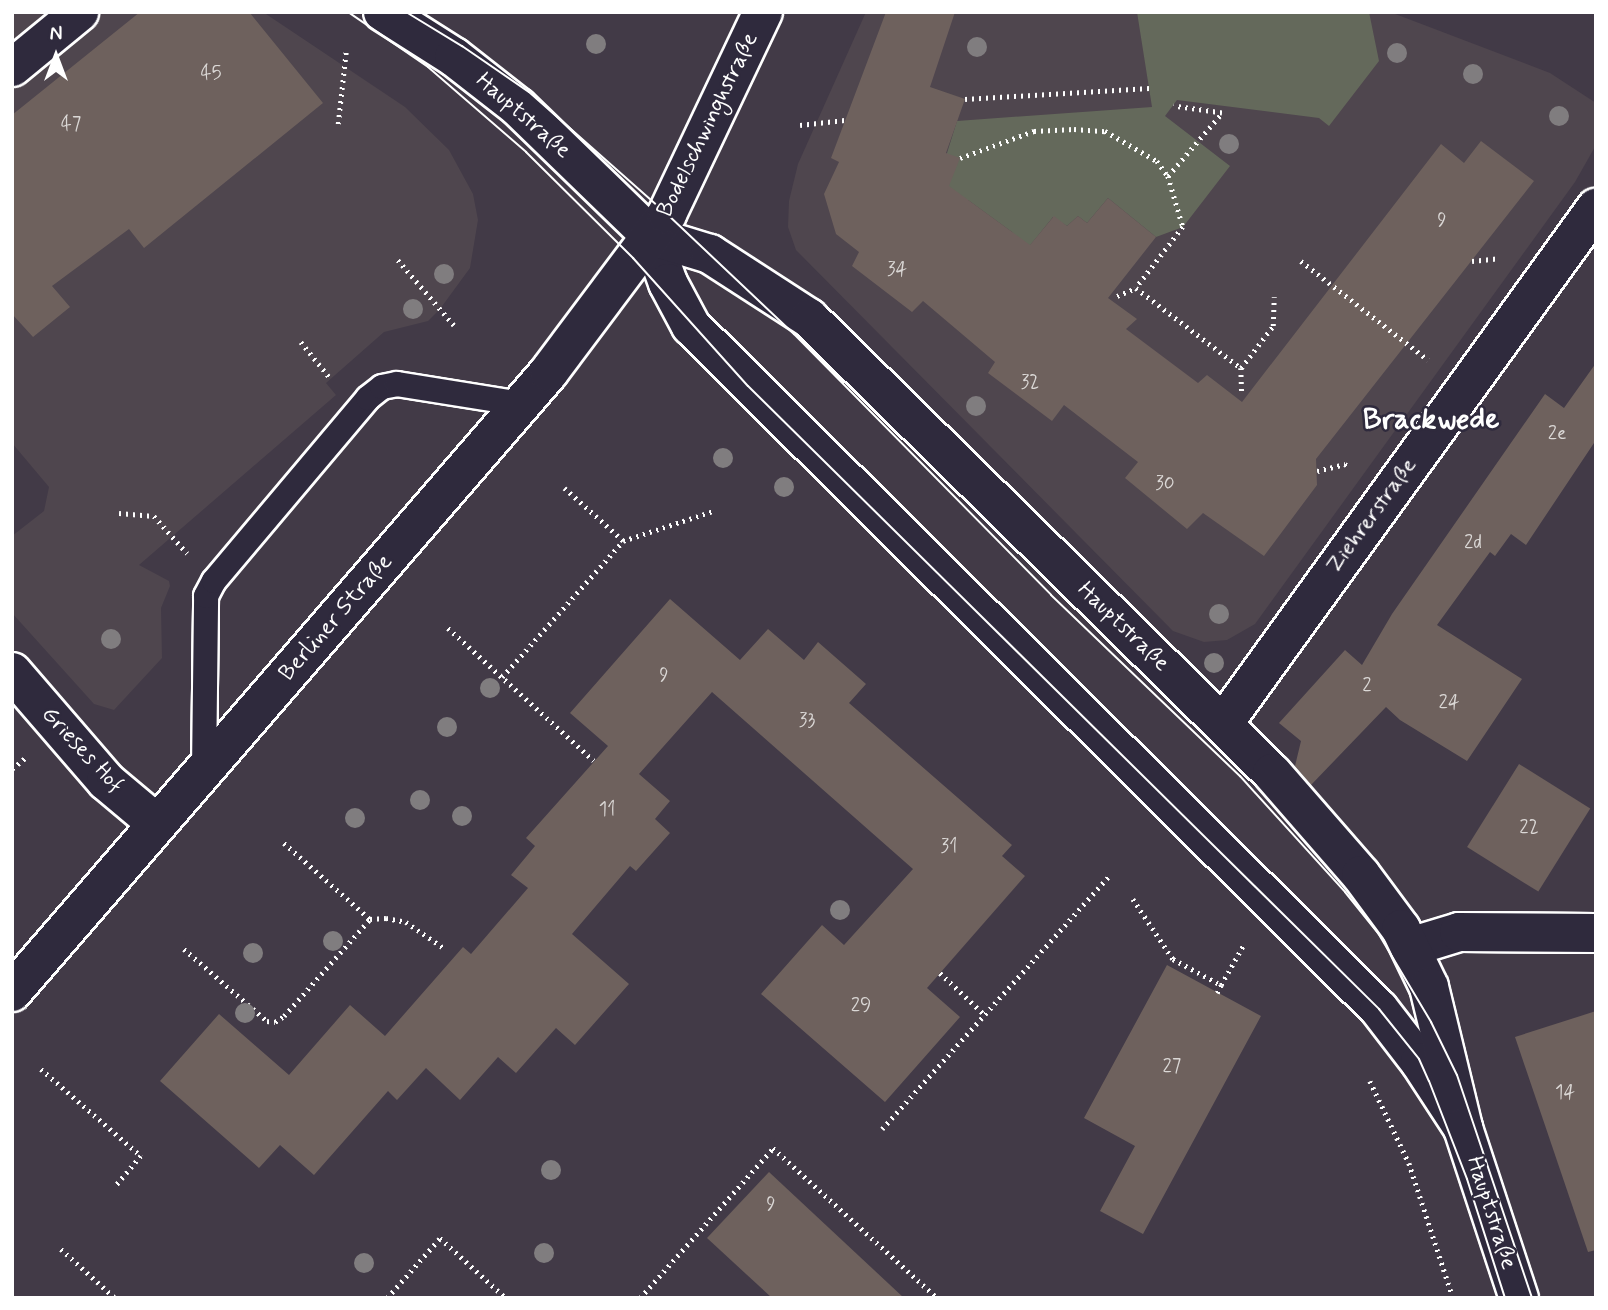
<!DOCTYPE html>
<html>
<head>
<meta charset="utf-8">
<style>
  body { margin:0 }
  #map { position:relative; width:1608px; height:1310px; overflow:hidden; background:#423a47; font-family:Mynerve,sans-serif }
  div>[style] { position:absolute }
  .built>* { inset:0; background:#4f464e }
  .green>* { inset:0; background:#64695b }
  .building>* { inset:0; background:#6e615d; transform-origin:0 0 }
  .path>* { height:4.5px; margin-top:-2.25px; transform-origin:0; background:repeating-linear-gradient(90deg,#fff 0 2px,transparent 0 7px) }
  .roads { filter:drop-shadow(2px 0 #fff) drop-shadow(-2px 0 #fff) drop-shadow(0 2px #fff) drop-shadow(0 -2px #fff) }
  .service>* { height:24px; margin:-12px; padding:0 12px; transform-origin:12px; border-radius:12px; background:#2f2a3d }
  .pedestrian>* { height:37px; margin:-18.5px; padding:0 18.5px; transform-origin:18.5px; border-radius:18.5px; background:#2f2a3d }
  .minor>* { height:38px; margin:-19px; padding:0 19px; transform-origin:19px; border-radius:19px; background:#2f2a3d }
  .tertiary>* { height:38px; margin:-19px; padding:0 19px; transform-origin:19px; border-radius:19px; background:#2f2a3d }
  .tram>* { height:2px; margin:-1px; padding:0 1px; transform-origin:1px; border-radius:1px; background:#fff }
  .trees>* { width:20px; height:20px; margin:-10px; border-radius:50%; background:#807d7f }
  span { translate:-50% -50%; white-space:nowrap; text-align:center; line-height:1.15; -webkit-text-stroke:5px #2f2a3d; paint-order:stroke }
  .number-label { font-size:19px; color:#dbd8d6 }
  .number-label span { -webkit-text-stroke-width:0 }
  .street-label { font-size:23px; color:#fff }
  .district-label { font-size:30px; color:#fff; font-weight:700 }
  .frame { position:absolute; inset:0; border:14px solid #fff; pointer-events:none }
  .north { position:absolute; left:21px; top:21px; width:70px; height:70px; -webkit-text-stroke:5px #2f2a3d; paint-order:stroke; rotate:0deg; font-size:19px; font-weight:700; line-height:28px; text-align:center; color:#fff }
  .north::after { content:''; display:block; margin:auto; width:24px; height:32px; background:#fff; clip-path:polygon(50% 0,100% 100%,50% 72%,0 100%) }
</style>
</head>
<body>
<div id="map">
  <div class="built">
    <div style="clip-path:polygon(12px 12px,263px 12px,405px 107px,449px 150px,473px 194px,478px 220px,470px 268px,440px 309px,428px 321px,384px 332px,326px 383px,336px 395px,139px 565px,169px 581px,170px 586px,161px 608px,162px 658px,114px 710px,94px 704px,12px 613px,12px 536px,44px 511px,49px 487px,12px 443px)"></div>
    <div style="clip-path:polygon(866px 12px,1390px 12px,1550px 73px,1596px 103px,1596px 145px,1575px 182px,1255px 624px,1227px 640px,1204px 642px,1173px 631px,796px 250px,788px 227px,789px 201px,798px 164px)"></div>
  </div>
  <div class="green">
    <div style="clip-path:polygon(1137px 12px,1369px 12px,1379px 61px,1329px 126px,1319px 118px,1177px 100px,1165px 116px,1230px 166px,1183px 227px,1156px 237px,1108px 198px,1087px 223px,1078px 216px,1067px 226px,1053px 217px,1023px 254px,1012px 232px,968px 200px,958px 202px,946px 192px,947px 153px,957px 121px,1152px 107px)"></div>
  </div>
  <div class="building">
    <div style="clip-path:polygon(140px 12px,250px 13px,323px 103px,144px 248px,129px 229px,52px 286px,70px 307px,33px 337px,12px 314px,12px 115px)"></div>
    <div style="clip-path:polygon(886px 12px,955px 12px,930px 87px,965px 99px,946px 153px,960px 158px,949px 186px,1030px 245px,1054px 216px,1067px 226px,1078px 216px,1087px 223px,1108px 198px,1156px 237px,1108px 298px,1137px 319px,1126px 329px,1198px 383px,1207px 375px,1242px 402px,1441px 144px,1464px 163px,1481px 141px,1534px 181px,1316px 459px,1317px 485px,1264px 556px,1203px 513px,1187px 529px,1125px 478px,1138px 462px,1064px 405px,1052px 421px,988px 373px,995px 362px,923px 301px,912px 312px,852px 266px,859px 252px,836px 234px,824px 194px,839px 162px,831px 158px)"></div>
    <div style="clip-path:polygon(1596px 363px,1596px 440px,1526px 545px,1511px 534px,1495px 556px,1490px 552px,1437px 625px,1522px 679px,1467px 761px,1400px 720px,1386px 707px,1311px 785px,1295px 766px,1301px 741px,1279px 723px,1345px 650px,1362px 665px,1392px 614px,1545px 394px,1564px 408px)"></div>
    <div style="clip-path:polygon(670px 599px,740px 660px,768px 629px,804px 660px,818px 642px,866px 684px,849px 703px,1012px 845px,1002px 856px,1025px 876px,927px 988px,960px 1017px,885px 1102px,761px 994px,822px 925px,844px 945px,913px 869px,712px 692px,639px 774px,670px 801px,655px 819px,670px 833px,636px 871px,630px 866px,572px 934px,629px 984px,575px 1045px,556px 1028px,516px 1073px,498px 1057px,460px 1100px,426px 1068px,397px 1100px,388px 1091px,314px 1175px,280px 1145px,259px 1168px,160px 1081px,219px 1014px,289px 1075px,350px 1005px,385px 1036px,463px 947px,471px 954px,528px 888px,511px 875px,535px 846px,526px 838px,608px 746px,570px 713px)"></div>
    <div style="left:1519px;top:764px;width:84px;height:98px;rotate:32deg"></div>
    <div style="clip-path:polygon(1167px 965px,1261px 1016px,1143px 1234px,1100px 1211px,1135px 1146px,1084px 1118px)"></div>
    <div style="clip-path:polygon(1596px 1011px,1596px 1250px,1588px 1252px,1515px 1037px)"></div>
    <div style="clip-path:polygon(769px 1172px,904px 1298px,772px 1298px,707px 1238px)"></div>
  </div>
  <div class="path">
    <div style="left:965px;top:99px;width:185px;rotate:-3.4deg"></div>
    <div style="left:338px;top:124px;width:73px;rotate:-83.7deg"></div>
    <div style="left:800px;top:125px;width:45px;rotate:-6.3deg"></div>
    <div style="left:960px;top:158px;width:79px;rotate:-20deg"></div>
    <div style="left:1034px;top:131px;width:40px;rotate:-2.9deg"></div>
    <div style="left:1074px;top:129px;width:31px;rotate:4deg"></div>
    <div style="left:1105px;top:131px;width:60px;rotate:30deg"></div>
    <div style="left:1157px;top:161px;width:19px;rotate:54deg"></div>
    <div style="left:1168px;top:176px;width:53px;rotate:73.6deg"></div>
    <div style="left:1183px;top:227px;width:77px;rotate:127.6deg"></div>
    <div style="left:1136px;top:288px;width:132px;rotate:37.3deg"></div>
    <div style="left:1241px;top:368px;width:53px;rotate:-52.7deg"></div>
    <div style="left:1273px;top:326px;width:29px;rotate:-88deg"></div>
    <div style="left:1168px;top:176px;width:83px;rotate:-49.4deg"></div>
    <div style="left:1222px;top:113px;width:49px;rotate:-171.9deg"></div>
    <div style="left:398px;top:260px;width:86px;rotate:49.3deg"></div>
    <div style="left:1301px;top:261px;width:161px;rotate:37.9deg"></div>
    <div style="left:1472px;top:261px;width:27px;rotate:-6deg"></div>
    <div style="left:1117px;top:296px;width:21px;rotate:-23deg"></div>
    <div style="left:301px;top:342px;width:48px;rotate:51deg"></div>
    <div style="left:1241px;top:368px;width:23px;rotate:88deg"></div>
    <div style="left:1317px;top:471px;width:29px;rotate:-14deg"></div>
    <div style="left:1345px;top:464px;width:5px;rotate:37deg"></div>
    <div style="left:119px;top:513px;width:35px;rotate:5deg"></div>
    <div style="left:154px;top:516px;width:50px;rotate:48.3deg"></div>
    <div style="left:623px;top:541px;width:95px;rotate:-18.4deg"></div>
    <div style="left:448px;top:628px;width:197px;rotate:42.3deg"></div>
    <div style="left:502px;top:677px;width:182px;rotate:-48.3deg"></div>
    <div style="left:623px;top:541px;width:79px;rotate:-138.1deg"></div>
    <div style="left:12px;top:769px;width:17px;rotate:-40deg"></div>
    <div style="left:284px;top:843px;width:115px;rotate:41.5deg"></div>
    <div style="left:1133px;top:899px;width:72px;rotate:56.3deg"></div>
    <div style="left:1173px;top:959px;width:55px;rotate:28.4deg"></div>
    <div style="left:1221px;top:985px;width:47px;rotate:-60.7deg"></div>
    <div style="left:184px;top:949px;width:110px;rotate:40.9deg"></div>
    <div style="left:267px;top:1021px;width:8px;rotate:7deg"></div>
    <div style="left:275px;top:1022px;width:11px;rotate:-34deg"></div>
    <div style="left:284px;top:1016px;width:130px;rotate:-48.4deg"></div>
    <div style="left:370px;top:919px;width:16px;rotate:-4deg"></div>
    <div style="left:386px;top:918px;width:20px;rotate:11deg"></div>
    <div style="left:406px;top:922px;width:46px;rotate:34.4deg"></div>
    <div style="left:940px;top:973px;width:62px;rotate:43deg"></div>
    <div style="left:1217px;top:993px;width:9px;rotate:-63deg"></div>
    <div style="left:41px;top:1069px;width:133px;rotate:41deg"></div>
    <div style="left:141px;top:1156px;width:38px;rotate:130deg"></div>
    <div style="left:1370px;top:1081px;width:91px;rotate:64.6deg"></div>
    <div style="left:1409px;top:1163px;width:142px;rotate:71.9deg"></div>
    <div style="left:882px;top:1129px;width:340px;rotate:-48.1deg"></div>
    <div style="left:61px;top:1249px;width:73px;rotate:42.2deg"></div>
    <div style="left:387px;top:1298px;width:80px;rotate:-48.5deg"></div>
    <div style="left:440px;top:1238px;width:89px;rotate:42.3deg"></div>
    <div style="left:640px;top:1298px;width:200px;rotate:-48.4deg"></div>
    <div style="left:773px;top:1148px;width:222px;rotate:42.4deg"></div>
  </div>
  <div class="roads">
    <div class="service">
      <div style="left:204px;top:770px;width:174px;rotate:-89.3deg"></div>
      <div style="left:206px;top:596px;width:17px;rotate:-62deg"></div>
      <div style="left:214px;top:581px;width:239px;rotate:-49.9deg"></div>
      <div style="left:368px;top:398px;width:18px;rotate:-38deg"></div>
      <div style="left:382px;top:387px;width:15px;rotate:-11deg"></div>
      <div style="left:397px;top:384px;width:127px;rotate:9.1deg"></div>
    </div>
    <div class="pedestrian">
      <div style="left:12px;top:67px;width:87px;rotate:-39.4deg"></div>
    </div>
    <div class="minor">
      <div style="left:12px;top:672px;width:144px;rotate:49.2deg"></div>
      <div style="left:106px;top:781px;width:65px;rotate:40deg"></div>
      <div style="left:1223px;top:724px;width:637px;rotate:-54.14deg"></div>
      <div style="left:1410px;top:947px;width:51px;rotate:-17deg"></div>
      <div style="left:1459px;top:932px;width:137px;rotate:0.4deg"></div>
    </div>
    <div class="tertiary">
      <div style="left:383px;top:12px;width:84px;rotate:32.4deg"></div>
      <div style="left:454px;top:57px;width:81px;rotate:38deg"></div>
      <div style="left:518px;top:107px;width:185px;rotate:44.1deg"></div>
      <div style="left:651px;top:236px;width:50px;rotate:70.1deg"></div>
      <div style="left:668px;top:283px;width:49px;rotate:61.9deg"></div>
      <div style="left:691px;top:326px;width:969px;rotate:44.79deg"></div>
      <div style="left:1379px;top:1009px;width:67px;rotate:52.3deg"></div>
      <div style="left:1420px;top:1062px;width:79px;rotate:56.9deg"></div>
      <div style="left:651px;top:236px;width:62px;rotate:17deg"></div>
      <div style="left:710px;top:254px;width:118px;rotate:32.9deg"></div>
      <div style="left:809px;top:318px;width:649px;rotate:44.5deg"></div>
      <div style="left:1272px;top:773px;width:135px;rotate:48.9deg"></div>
      <div style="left:1361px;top:875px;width:67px;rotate:53.5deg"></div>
      <div style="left:1401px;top:929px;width:64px;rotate:64.2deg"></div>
      <div style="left:1429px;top:987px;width:145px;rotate:76.4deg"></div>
      <div style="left:1463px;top:1128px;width:179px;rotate:71.8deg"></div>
      <div style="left:12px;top:992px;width:820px;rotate:-49.1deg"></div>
      <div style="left:549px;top:372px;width:197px;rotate:-53.2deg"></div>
      <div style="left:667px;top:214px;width:224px;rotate:-64.6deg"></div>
    </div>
  </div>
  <div class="tram">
    <div style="left:348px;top:12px;width:97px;rotate:34.5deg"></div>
    <div style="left:428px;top:67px;width:130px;rotate:40.9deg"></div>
    <div style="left:526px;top:152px;width:151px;rotate:44.7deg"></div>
    <div style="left:633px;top:258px;width:172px;rotate:48.1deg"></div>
    <div style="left:748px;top:386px;width:887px;rotate:44.63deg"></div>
    <div style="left:1379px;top:1009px;width:64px;rotate:51.3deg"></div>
    <div style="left:1419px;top:1059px;width:24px;rotate:66deg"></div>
    <div style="left:1429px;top:1081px;width:105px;rotate:68.8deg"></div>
    <div style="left:1467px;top:1179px;width:125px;rotate:72.3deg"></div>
    <div style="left:406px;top:12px;width:66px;rotate:31.3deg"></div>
    <div style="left:462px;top:46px;width:81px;rotate:34.5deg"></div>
    <div style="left:529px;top:92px;width:184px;rotate:41.5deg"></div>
    <div style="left:667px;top:214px;width:175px;rotate:43.4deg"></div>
    <div style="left:794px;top:334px;width:366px;rotate:45.4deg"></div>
    <div style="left:1051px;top:595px;width:262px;rotate:43.8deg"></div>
    <div style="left:1240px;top:776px;width:156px;rotate:47.8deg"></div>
    <div style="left:1345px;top:892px;width:53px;rotate:51.2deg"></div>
    <div style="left:1378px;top:933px;width:104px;rotate:59.2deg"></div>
    <div style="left:1431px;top:1022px;width:59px;rotate:63.9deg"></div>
    <div style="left:1457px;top:1075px;width:235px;rotate:71.4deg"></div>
  </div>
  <div class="trees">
    <div style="left:596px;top:44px"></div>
    <div style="left:977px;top:47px"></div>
    <div style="left:1397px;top:53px"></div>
    <div style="left:1473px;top:74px"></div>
    <div style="left:1559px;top:116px"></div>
    <div style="left:1229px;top:144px"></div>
    <div style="left:444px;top:274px"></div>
    <div style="left:413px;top:309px"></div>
    <div style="left:976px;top:406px"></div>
    <div style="left:723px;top:458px"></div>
    <div style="left:784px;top:487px"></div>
    <div style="left:1219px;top:614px"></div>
    <div style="left:111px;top:639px"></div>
    <div style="left:1214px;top:663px"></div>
    <div style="left:490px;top:688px"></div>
    <div style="left:447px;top:727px"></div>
    <div style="left:420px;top:800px"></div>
    <div style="left:462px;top:816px"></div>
    <div style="left:355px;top:818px"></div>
    <div style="left:840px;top:910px"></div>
    <div style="left:333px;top:941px"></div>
    <div style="left:253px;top:953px"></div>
    <div style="left:245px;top:1013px"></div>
    <div style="left:551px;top:1170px"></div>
    <div style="left:544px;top:1253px"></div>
    <div style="left:364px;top:1263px"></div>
  </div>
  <div class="number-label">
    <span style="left:211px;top:74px">45</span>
    <span style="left:71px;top:125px">47</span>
    <span style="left:1442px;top:221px">9</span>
    <span style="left:897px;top:270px">34</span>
    <span style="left:1030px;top:383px">32</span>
    <span style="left:1557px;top:434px">2e</span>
    <span style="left:1165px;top:484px">30</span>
    <span style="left:1473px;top:543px">2d</span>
    <span style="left:664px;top:676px">9</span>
    <span style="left:1367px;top:686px">2</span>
    <span style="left:1449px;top:703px">24</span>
    <span style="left:807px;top:721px">33</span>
    <span style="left:607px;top:810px">11</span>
    <span style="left:1529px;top:828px">22</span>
    <span style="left:949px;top:847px">31</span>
    <span style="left:861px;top:1006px">29</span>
    <span style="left:1172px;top:1067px">27</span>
    <span style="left:1565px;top:1093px">14</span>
    <span style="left:771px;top:1205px">9</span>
  </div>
  <div class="street-label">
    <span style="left:523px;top:116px;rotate:41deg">Hauptstraße</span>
    <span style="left:708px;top:125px;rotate:-64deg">Bodelschwinghstraße</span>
    <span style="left:1372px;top:516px;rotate:-54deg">Ziehrerstraße</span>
    <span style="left:336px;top:618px;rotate:-49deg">Berliner Straße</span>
    <span style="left:1123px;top:627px;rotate:44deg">Hauptstraße</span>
    <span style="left:82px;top:750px;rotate:47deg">Grieses Hof</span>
    <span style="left:1491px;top:1213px;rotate:72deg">Hauptstraße</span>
  </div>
  <div class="district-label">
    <span style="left:1431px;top:420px">Brackwede</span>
  </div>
  <div class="frame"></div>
  <div class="north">N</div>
</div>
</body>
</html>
